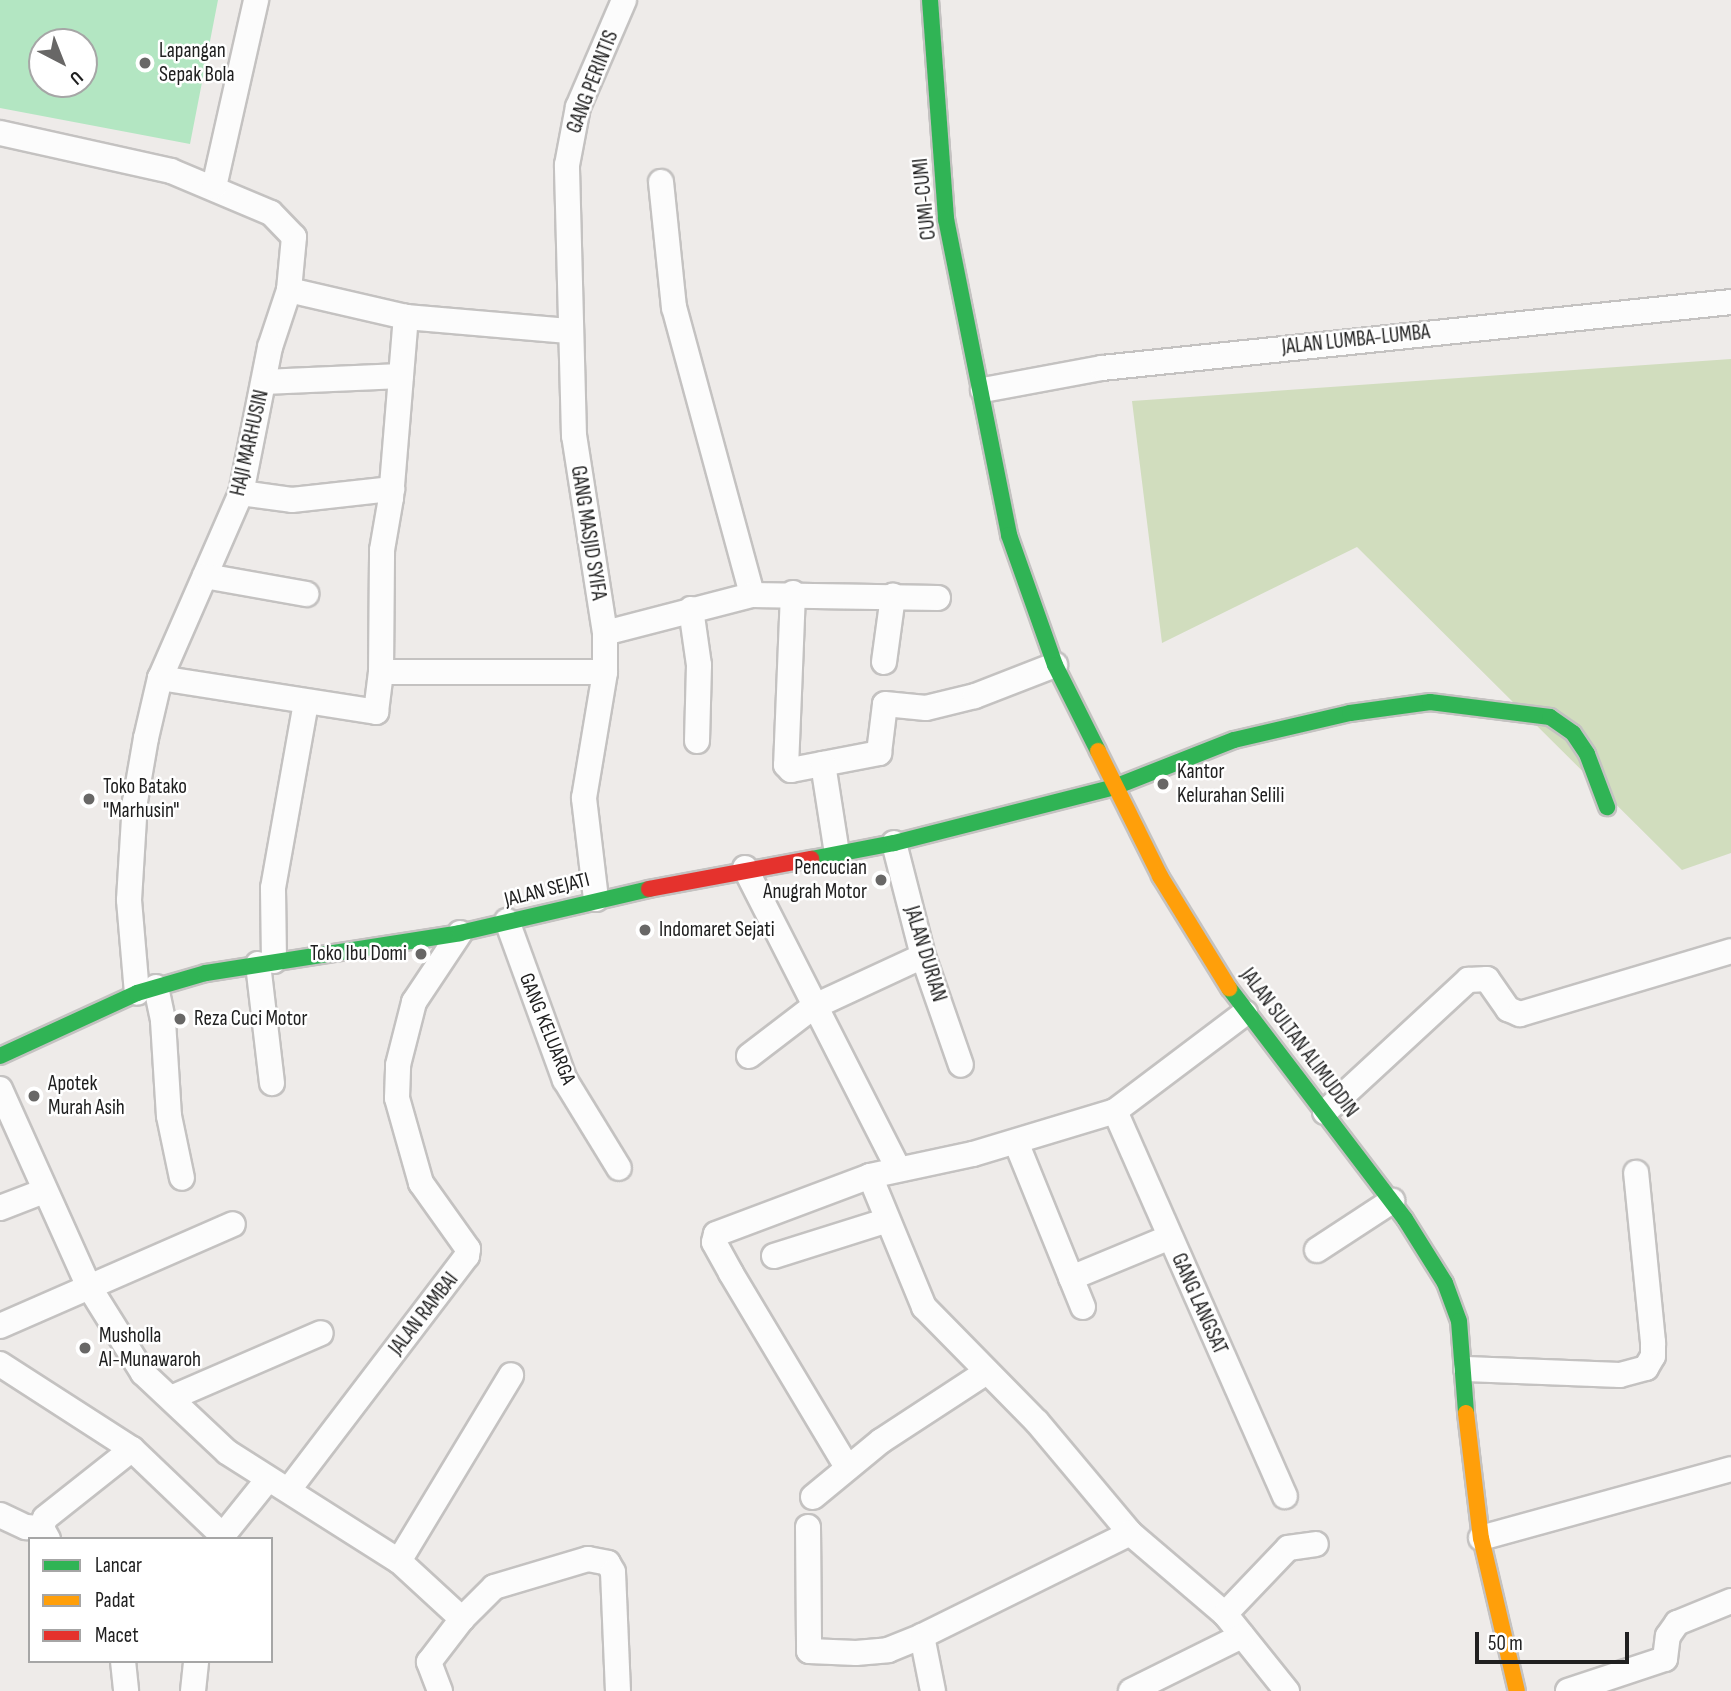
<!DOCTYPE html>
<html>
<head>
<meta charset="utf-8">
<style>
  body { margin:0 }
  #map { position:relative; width:1731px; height:1691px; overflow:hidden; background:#eeebe9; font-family:"Sofia Sans Condensed",sans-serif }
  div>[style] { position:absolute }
  .forest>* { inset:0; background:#d1ddbe }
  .pitch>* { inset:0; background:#b3e6c2 }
  .roads { filter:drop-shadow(2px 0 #c4c2c1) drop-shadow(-2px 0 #c4c2c1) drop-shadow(0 2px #c4c2c1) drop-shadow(0 -2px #c4c2c1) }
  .street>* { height:24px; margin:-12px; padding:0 12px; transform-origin:12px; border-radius:12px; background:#fcfcfc }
  .fast>* { height:16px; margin:-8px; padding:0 8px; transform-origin:8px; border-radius:8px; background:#30b455 }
  .slow>* { height:16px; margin:-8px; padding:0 8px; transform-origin:8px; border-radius:8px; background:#ff9f0a }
  .jam>* { height:16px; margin:-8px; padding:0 8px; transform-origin:8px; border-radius:8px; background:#e5322d }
  .dots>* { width:19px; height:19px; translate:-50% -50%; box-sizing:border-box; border:4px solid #fff; border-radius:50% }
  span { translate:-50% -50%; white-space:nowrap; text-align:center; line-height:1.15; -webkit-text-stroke:5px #fff; paint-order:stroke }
  .poi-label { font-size:21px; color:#202020 }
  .left { translate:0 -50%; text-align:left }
  .right { translate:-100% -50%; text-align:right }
  .street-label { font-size:21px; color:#202020 }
  .legend { position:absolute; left:28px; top:1537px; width:245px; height:126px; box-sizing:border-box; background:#fff; border:2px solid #a6a6a6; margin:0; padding:9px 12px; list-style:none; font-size:21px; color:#202020 }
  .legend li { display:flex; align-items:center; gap:14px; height:35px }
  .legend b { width:35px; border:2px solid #a6a6a6 }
  .north { position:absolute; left:28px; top:28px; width:70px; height:70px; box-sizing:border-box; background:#fff; border:2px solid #a6a6a6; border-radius:50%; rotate:138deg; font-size:19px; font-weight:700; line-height:28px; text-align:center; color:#202020 }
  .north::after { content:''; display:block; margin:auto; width:24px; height:32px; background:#686766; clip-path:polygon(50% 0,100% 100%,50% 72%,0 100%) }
  .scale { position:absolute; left:1475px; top:1632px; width:154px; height:32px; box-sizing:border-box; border:4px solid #202020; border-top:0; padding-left:9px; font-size:21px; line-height:24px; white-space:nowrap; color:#202020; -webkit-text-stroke:5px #fff; paint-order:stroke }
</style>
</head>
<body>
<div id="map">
  <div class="forest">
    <div style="clip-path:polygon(1731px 359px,1731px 853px,1682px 870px,1357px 547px,1162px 643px,1132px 401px)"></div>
  </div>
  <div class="pitch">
    <div style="clip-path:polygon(evenodd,0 0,218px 0,190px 144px,0 108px,0 0,42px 42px,84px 42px,84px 84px,42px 84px,42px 42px)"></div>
  </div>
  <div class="roads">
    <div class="street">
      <div style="left:0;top:133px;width:175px;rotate:12.5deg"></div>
      <div style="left:171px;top:171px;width:108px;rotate:22.8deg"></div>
      <div style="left:271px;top:213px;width:33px;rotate:46deg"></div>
      <div style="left:294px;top:237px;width:53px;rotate:95.4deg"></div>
      <div style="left:289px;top:290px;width:60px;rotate:108.4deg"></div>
      <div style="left:270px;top:347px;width:149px;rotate:101.2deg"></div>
      <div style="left:241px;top:493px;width:202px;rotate:113.6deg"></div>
      <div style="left:160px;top:678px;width:62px;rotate:103.1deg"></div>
      <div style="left:146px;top:738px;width:65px;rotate:99.8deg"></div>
      <div style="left:135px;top:802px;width:98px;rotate:93.5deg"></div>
      <div style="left:129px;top:900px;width:93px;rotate:85.1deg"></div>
      <div style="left:661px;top:182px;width:126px;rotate:84.1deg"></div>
      <div style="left:674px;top:307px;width:298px;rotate:74.8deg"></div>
      <div style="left:214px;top:187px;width:192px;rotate:-77.3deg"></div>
      <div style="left:289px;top:290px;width:120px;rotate:13deg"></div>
      <div style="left:406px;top:317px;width:163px;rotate:4.9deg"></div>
      <div style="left:264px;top:382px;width:137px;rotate:-2.5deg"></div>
      <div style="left:983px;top:390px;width:121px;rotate:-10.5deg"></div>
      <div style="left:1102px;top:368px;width:632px;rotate:-5.99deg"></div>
      <div style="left:241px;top:493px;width:51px;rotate:7.8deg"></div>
      <div style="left:292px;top:500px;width:101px;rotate:-6.3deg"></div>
      <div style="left:205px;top:576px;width:103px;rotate:10.1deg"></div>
      <div style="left:793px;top:593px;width:172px;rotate:92.3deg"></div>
      <div style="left:786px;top:765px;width:7px;rotate:45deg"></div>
      <div style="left:791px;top:770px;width:90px;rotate:-10.9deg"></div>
      <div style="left:879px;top:753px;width:49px;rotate:-83deg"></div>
      <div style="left:885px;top:704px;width:41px;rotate:5.6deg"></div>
      <div style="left:926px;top:708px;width:50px;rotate:-13.8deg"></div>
      <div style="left:975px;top:696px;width:86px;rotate:-21.2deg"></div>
      <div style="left:691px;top:609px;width:57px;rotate:81.9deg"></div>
      <div style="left:699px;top:665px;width:76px;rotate:91.5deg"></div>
      <div style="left:605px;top:633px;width:152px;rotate:-14.5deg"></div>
      <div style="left:752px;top:595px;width:186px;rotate:0.9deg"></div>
      <div style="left:884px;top:662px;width:67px;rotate:-82.2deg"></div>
      <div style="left:381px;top:672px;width:224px"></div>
      <div style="left:160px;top:678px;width:219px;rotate:8.9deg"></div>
      <div style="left:376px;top:712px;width:40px;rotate:-82.9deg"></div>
      <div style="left:381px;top:672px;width:122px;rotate:-89.5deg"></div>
      <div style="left:382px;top:550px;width:53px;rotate:-80.2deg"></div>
      <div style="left:391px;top:498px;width:182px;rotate:-85.3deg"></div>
      <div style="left:823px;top:764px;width:90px;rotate:81.1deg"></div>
      <div style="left:894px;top:843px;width:117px;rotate:75.6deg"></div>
      <div style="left:923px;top:956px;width:115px;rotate:70.8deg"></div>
      <div style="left:745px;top:868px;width:337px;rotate:63deg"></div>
      <div style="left:596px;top:899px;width:102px;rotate:-96.8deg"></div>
      <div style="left:584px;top:798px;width:128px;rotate:-80.5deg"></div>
      <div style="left:605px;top:672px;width:39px;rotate:-90deg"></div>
      <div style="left:605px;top:633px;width:199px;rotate:-98.9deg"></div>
      <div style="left:574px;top:436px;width:271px;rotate:-91.5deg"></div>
      <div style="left:567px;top:165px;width:59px;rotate:-79.3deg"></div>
      <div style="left:578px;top:107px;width:116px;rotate:-66.7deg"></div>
      <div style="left:507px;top:921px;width:169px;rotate:70deg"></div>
      <div style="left:565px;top:1080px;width:103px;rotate:58.5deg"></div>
      <div style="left:274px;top:961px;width:73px;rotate:-90.8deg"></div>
      <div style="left:273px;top:888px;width:189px;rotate:-79.9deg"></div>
      <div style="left:258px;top:964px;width:120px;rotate:83.3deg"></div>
      <div style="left:156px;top:987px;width:35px;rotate:78deg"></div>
      <div style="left:163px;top:1021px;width:95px;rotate:86.4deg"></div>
      <div style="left:169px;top:1116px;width:63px;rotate:78.2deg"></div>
      <div style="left:749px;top:1056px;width:81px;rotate:-37.4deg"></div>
      <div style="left:813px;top:1007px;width:121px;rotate:-24.9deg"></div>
      <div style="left:0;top:1089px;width:215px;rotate:65.8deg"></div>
      <div style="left:88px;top:1285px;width:104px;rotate:58deg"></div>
      <div style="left:143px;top:1373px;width:115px;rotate:43.2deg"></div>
      <div style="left:227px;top:1452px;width:204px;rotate:32.4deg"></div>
      <div style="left:399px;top:1561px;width:86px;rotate:42.6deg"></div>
      <div style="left:462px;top:1619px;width:45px;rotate:-45deg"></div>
      <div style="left:494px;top:1587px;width:98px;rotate:-16.6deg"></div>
      <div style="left:588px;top:1559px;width:20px;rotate:11deg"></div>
      <div style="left:608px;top:1563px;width:10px;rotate:61deg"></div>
      <div style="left:613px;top:1572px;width:119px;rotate:87.6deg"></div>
      <div style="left:1115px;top:1111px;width:421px;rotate:66.2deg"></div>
      <div style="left:1325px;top:1112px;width:195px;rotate:-42.7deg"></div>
      <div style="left:1468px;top:980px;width:19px;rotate:-3deg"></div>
      <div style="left:1487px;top:979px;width:37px;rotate:55deg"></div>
      <div style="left:1508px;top:1009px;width:13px;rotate:23deg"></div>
      <div style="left:1520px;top:1014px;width:220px;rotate:-16.6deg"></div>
      <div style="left:1016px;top:1142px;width:178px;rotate:67.9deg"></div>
      <div style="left:870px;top:1176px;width:142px;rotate:67.6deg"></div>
      <div style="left:924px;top:1307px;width:161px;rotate:45.5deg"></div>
      <div style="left:1037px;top:1422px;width:145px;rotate:50deg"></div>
      <div style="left:1130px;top:1533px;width:125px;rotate:40.5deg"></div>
      <div style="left:1225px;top:1614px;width:99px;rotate:51.2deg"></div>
      <div style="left:0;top:1208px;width:47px;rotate:-21.1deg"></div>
      <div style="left:1317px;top:1250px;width:90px;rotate:-33.2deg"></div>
      <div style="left:774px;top:1256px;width:116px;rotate:-17.5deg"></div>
      <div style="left:1071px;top:1278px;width:107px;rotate:-22.5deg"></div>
      <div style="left:0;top:1326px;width:254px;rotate:-23.6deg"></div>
      <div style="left:0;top:1364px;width:157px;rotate:32.8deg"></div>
      <div style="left:132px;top:1449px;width:123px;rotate:43.7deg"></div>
      <div style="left:1466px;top:1369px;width:154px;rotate:2.2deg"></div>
      <div style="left:1620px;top:1375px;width:27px;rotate:-15deg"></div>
      <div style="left:1646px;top:1368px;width:14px;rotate:-60deg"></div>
      <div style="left:1653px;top:1356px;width:14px;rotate:-90deg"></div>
      <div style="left:1653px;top:1342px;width:170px;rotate:-95.7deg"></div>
      <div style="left:171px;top:1398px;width:163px;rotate:-23.4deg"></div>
      <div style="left:847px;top:1467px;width:226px;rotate:-120.9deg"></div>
      <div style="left:731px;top:1273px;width:35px;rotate:-119deg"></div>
      <div style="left:714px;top:1242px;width:8px;rotate:-76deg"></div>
      <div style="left:716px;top:1234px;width:165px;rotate:-20.6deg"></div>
      <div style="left:870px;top:1176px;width:105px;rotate:-12.1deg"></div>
      <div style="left:973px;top:1154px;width:148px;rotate:-16.8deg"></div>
      <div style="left:1115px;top:1111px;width:163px;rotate:-37deg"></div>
      <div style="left:290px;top:1488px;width:292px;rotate:-52.7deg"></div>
      <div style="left:467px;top:1256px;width:7px;rotate:-82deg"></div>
      <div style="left:468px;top:1249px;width:81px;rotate:-125.5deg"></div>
      <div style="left:421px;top:1183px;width:88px;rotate:-105.8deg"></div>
      <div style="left:397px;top:1098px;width:33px;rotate:-88deg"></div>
      <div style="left:398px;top:1065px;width:65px;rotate:-75.7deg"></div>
      <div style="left:414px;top:1002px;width:83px;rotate:-56.3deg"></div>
      <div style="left:813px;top:1497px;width:88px;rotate:-39.5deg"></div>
      <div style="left:881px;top:1441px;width:124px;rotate:-33.2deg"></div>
      <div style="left:0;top:1515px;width:29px;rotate:25deg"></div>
      <div style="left:26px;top:1527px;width:16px;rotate:4deg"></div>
      <div style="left:808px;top:1527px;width:124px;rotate:89.5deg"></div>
      <div style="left:809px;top:1651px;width:47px;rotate:2.4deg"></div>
      <div style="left:856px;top:1653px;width:32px;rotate:-5deg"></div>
      <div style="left:888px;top:1650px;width:37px;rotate:-22deg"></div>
      <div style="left:922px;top:1636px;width:232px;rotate:-26.3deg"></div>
      <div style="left:1481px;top:1538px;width:259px;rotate:-15.4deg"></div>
      <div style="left:48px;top:1539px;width:13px;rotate:-119deg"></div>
      <div style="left:42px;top:1528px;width:10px;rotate:-73deg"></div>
      <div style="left:45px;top:1518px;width:111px;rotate:-38.4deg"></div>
      <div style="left:220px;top:1539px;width:77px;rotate:-51.3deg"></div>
      <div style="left:399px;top:1561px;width:217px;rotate:-58.9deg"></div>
      <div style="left:1225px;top:1614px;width:91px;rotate:-46.3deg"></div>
      <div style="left:1288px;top:1548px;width:28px;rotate:-8deg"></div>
      <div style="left:922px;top:1636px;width:56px;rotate:78.7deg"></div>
      <div style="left:123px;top:1661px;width:30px;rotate:84deg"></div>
      <div style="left:193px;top:1691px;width:30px;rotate:-84deg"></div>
      <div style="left:440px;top:1691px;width:31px;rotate:-111deg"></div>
      <div style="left:429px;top:1662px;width:54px;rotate:-52.5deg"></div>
      <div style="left:1131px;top:1691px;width:124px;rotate:-26.4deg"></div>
      <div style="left:1568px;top:1691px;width:102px;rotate:-18.3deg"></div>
      <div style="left:1665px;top:1659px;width:23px;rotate:-83deg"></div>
      <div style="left:1668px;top:1636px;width:16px;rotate:-55deg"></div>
      <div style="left:1677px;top:1623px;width:58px;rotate:-22.2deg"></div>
    </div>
    <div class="fast">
      <div style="left:930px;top:0;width:220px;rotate:85.8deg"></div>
      <div style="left:946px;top:219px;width:322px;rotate:78.7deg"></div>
      <div style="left:1009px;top:535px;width:138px;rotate:70.5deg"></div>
      <div style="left:1055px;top:665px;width:96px;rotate:63.4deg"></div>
      <div style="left:811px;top:859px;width:85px;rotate:-10.9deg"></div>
      <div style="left:894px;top:843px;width:225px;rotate:-14.2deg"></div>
      <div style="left:1112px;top:788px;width:131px;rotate:-21.5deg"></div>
      <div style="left:1234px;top:740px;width:119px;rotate:-13.1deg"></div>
      <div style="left:1350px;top:713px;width:81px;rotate:-7.8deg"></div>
      <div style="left:1430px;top:702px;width:121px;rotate:7.1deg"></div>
      <div style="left:1550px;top:717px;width:28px;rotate:35deg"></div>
      <div style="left:1573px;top:733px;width:25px;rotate:56deg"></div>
      <div style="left:1587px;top:754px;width:57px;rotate:69.3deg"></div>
      <div style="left:1229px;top:988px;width:290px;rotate:52.7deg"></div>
      <div style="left:1405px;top:1219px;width:75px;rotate:58deg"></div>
      <div style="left:1445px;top:1283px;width:40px;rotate:69.8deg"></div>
      <div style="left:1459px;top:1321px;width:92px;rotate:85.6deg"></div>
      <div style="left:0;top:1056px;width:151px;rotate:-24.7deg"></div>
      <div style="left:137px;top:993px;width:72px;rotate:-16.2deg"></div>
      <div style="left:206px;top:973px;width:257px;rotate:-8.9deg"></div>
      <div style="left:460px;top:933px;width:194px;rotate:-13.1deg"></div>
    </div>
    <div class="slow">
      <div style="left:1098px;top:751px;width:140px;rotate:63.6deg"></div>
      <div style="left:1160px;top:876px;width:132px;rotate:58.4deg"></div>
      <div style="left:1466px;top:1413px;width:126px;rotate:83.2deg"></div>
      <div style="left:1481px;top:1538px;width:157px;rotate:76.8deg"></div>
    </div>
    <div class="jam">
      <div style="left:649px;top:889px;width:165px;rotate:-10.5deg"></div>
    </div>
  </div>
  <div class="dots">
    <div style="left:145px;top:63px;background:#686766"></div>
    <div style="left:1163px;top:784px;background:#686766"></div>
    <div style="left:89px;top:799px;background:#686766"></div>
    <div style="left:881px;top:880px;background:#686766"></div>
    <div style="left:645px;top:930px;background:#686766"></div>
    <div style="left:421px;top:954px;background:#686766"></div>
    <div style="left:180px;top:1019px;background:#686766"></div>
    <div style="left:34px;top:1096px;background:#686766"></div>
    <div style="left:85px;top:1348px;background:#686766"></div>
  </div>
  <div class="poi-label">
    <span class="left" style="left:159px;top:63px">Lapangan<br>Sepak Bola</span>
    <span class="left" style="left:1177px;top:784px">Kantor<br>Kelurahan Selili</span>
    <span class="left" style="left:103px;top:799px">Toko Batako<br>"Marhusin"</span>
    <span class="right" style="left:867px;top:880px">Pencucian<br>Anugrah Motor</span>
    <span class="left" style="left:659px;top:930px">Indomaret Sejati</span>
    <span class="right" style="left:407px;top:954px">Toko Ibu Domi</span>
    <span class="left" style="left:194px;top:1019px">Reza Cuci Motor</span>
    <span class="left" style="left:48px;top:1096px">Apotek<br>Murah Asih</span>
    <span class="left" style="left:99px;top:1348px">Musholla<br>Al-Munawaroh</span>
  </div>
  <div class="street-label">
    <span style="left:593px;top:82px;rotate:-69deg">GANG PERINTIS</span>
    <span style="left:925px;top:199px;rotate:-96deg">CUMI-CUMI</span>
    <span style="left:1356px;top:340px;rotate:-6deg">JALAN LUMBA-LUMBA</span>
    <span style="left:250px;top:443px;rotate:-77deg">HAJI MARHUSIN</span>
    <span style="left:588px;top:533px;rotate:81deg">GANG MASJID SYIFA</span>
    <span style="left:547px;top:890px;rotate:-14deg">JALAN SEJATI</span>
    <span style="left:925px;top:954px;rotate:73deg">JALAN DURIAN</span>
    <span style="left:547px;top:1029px;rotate:68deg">GANG KELUARGA</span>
    <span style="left:1299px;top:1043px;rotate:53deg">JALAN SULTAN ALIMUDDIN</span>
    <span style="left:1199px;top:1304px;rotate:66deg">GANG LANGSAT</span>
    <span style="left:424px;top:1314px;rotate:-52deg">JALAN RAMBAI</span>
  </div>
  <ul class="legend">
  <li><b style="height:9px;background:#30b455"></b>Lancar</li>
  <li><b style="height:9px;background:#ff9f0a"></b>Padat</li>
  <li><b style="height:9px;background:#e5322d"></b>Macet</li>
  </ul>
  <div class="north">U</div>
  <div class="scale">50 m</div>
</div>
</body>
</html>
